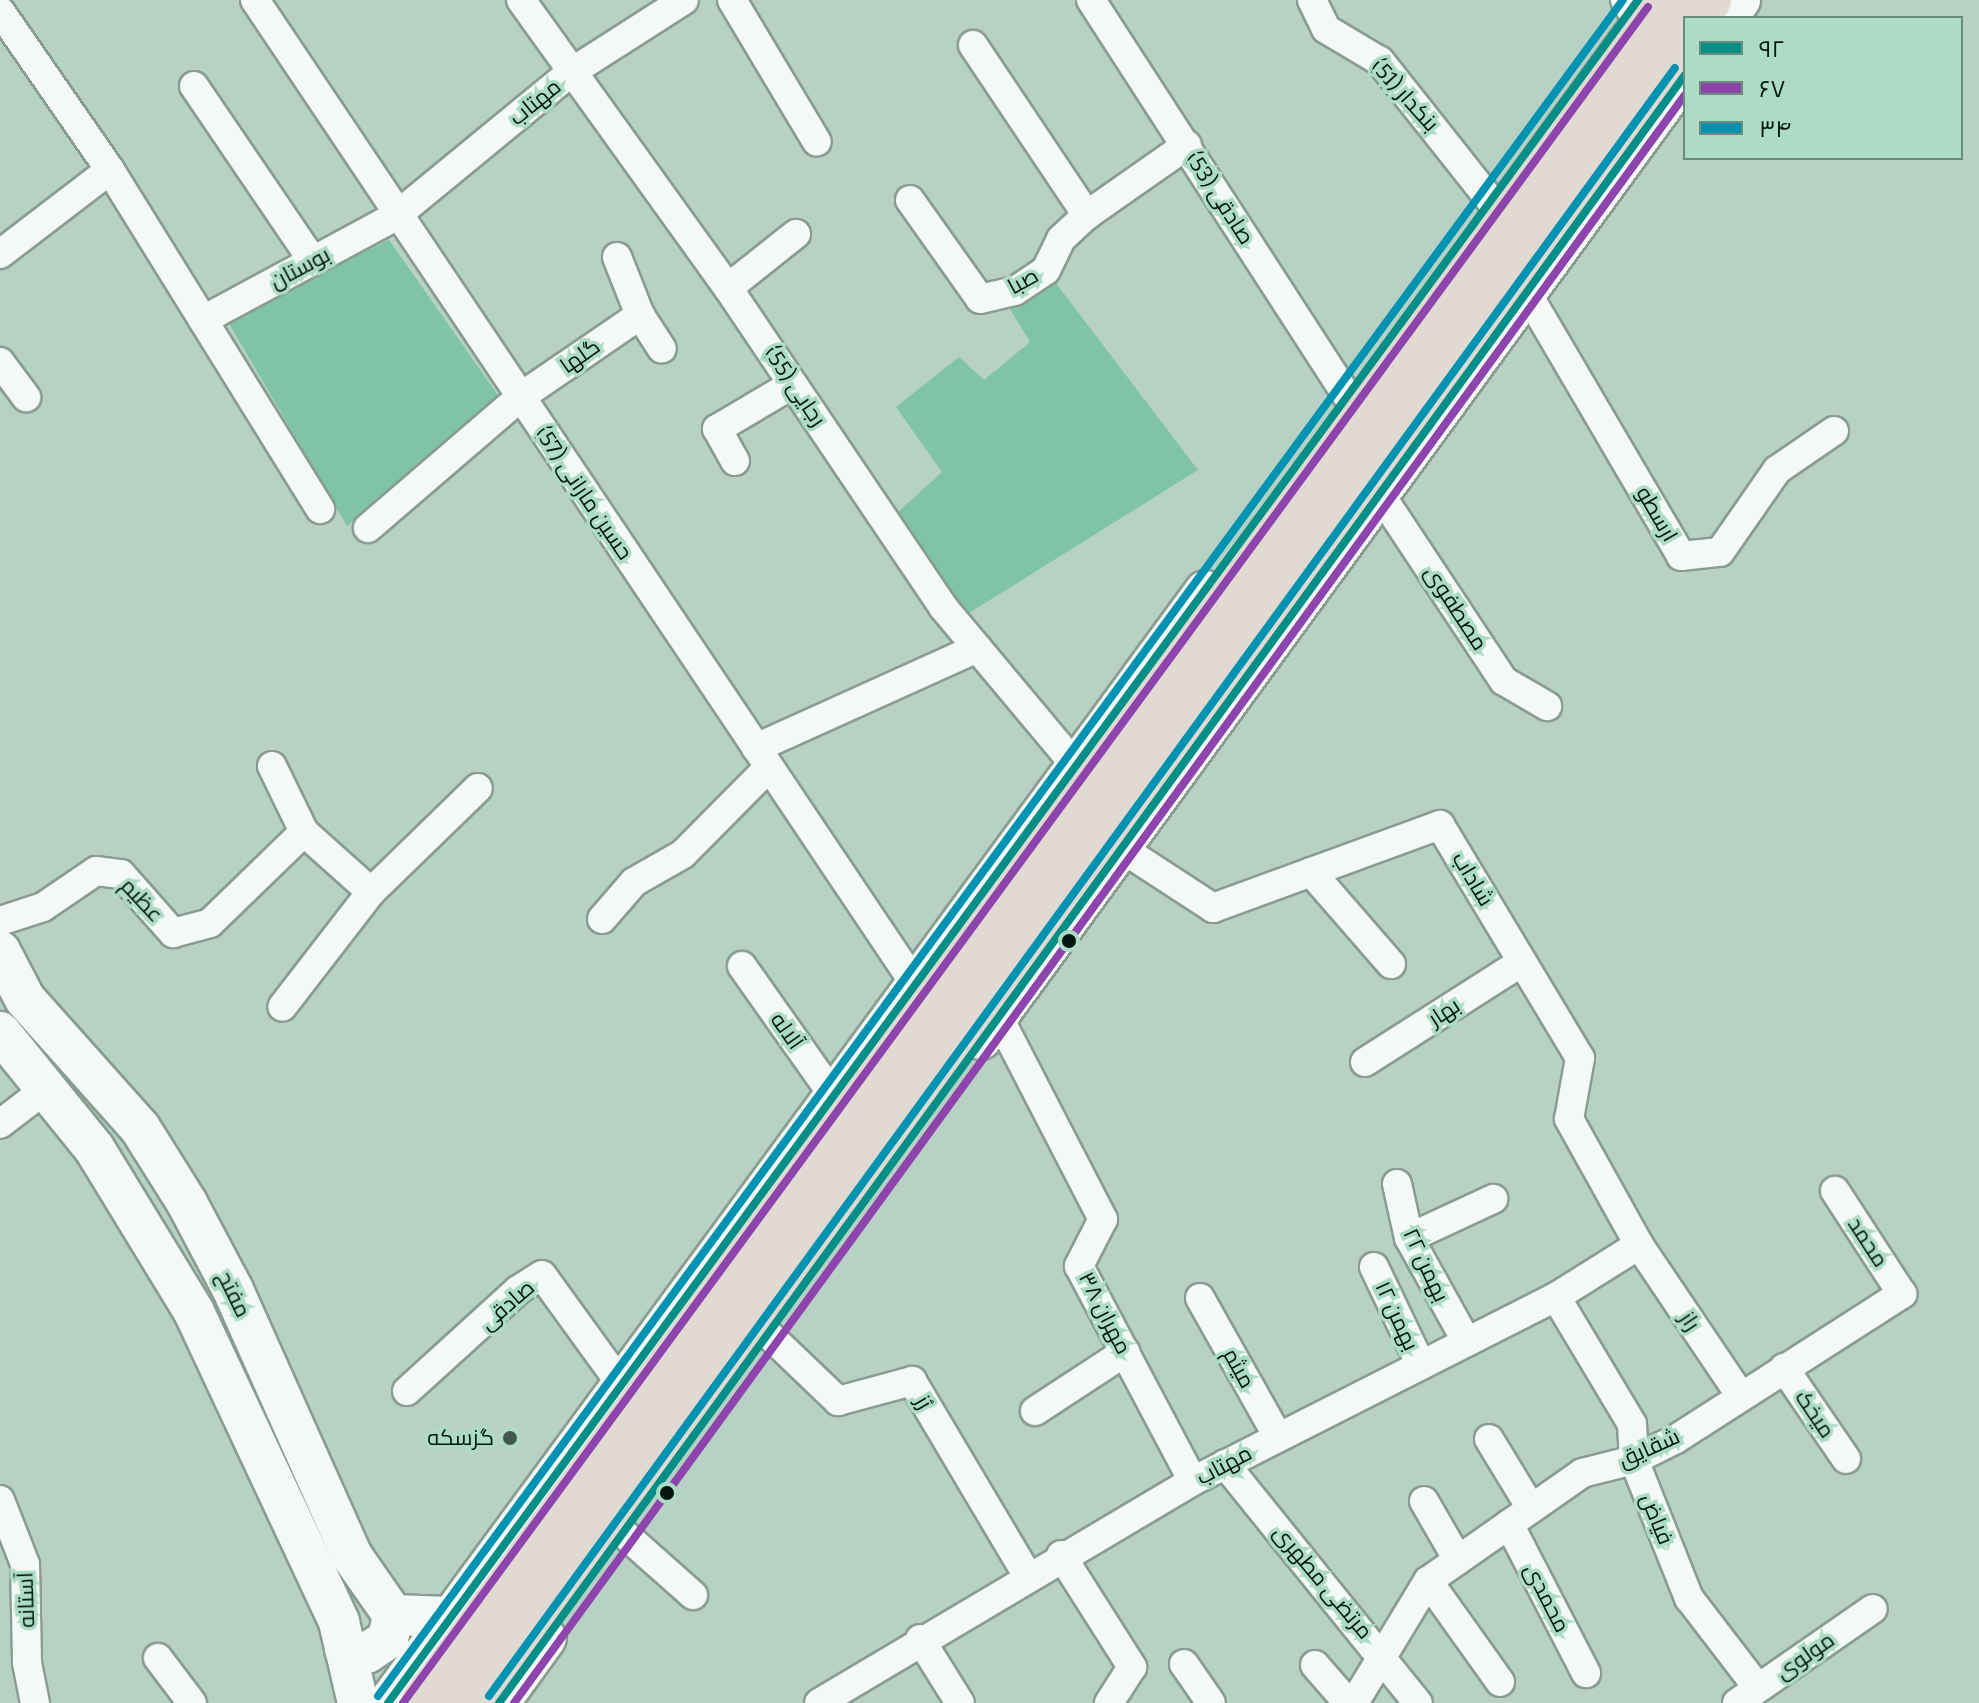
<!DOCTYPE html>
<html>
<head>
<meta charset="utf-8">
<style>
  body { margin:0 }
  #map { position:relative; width:1979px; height:1703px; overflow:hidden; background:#b7d1c4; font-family:Bitter,Cairo,serif }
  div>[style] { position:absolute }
  .green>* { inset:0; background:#80c4a7 }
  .roads { filter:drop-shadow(2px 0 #889c92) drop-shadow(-2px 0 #889c92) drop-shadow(0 2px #889c92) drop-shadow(0 -2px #889c92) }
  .street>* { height:28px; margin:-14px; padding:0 14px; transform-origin:14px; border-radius:14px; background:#f4f8f6 }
  .secondary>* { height:40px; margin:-20px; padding:0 20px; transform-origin:20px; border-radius:20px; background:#f4f8f6 }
  .highway>* { height:44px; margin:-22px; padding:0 22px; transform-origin:22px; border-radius:22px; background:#e0dad2 }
  .bus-1>* { height:8px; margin:-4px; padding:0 4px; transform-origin:4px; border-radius:4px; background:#068f89 }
  .bus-2>* { height:8px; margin:-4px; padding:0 4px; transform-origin:4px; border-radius:4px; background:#8e44ad }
  .bus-3>* { height:8px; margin:-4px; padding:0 4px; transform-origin:4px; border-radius:4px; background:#0193b1 }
  .dots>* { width:22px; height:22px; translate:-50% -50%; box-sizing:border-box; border:4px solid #acdcc5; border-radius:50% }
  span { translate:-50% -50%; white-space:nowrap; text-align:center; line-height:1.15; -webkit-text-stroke:7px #acdcc5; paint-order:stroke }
  .street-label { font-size:22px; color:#04160e }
  .poi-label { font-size:22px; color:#04160e }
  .right { translate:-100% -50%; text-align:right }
  .legend { position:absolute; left:1683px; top:16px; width:280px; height:144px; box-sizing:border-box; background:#acdcc5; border:2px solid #698d7c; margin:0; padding:10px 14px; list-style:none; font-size:24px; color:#04160e }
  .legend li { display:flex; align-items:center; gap:16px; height:40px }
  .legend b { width:40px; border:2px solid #698d7c }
</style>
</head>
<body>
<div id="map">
  <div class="green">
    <div style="clip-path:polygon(389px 240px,500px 398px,347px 526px,227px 320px)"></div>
    <div style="clip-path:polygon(1055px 282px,1198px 470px,966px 615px,897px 513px,942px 472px,896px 407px,959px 357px,984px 380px,1030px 342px,1010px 309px)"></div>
  </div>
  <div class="roads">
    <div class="street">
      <div style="left:255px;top:0;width:1185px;rotate:56.15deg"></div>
      <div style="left:521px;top:0;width:355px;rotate:54.3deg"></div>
      <div style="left:728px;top:288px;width:385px;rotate:56deg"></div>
      <div style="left:943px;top:607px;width:207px;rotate:50.1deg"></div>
      <div style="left:732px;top:0;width:165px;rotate:59.1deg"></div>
      <div style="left:1091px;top:0;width:473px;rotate:57.1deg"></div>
      <div style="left:1312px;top:0;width:32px;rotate:64deg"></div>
      <div style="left:1326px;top:29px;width:63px;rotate:30.7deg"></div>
      <div style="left:1380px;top:61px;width:179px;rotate:51.6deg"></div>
      <div style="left:1625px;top:0;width:12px;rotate:59deg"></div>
      <div style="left:0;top:11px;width:193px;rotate:55.3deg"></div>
      <div style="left:110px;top:170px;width:399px;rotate:58.2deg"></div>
      <div style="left:973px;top:45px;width:205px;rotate:56.2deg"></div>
      <div style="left:194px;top:86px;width:212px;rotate:55.8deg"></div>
      <div style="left:910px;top:200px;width:121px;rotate:54.7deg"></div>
      <div style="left:980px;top:299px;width:36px;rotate:-13deg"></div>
      <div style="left:1015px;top:291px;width:37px;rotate:-34deg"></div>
      <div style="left:1046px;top:270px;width:34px;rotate:-64deg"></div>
      <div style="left:1061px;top:239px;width:35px;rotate:-43deg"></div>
      <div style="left:1087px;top:215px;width:122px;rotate:-35deg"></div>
      <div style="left:0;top:254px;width:138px;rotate:-37.4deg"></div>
      <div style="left:617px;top:257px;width:62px;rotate:68.4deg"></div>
      <div style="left:640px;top:315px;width:40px;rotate:57.1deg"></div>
      <div style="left:728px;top:288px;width:87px;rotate:-38.5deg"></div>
      <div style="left:1527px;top:293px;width:305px;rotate:59.6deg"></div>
      <div style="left:1681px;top:556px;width:39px;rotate:-6deg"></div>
      <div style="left:1720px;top:552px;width:100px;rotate:-55.2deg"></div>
      <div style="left:1777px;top:470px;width:69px;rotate:-34.4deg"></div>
      <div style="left:203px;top:320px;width:219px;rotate:-28.3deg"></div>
      <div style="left:396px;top:216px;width:225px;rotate:-39.4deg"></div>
      <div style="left:570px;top:73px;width:135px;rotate:-32.6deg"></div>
      <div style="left:0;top:362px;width:44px;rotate:53.4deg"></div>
      <div style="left:735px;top:461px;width:37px;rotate:-119deg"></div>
      <div style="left:717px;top:429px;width:88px;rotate:-30.6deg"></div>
      <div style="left:1380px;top:494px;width:224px;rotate:56.5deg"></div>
      <div style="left:1504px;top:681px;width:50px;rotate:30.2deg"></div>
      <div style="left:368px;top:528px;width:199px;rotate:-40.7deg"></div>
      <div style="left:519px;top:398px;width:147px;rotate:-34.4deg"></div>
      <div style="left:756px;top:748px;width:243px;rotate:-24.3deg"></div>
      <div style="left:272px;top:766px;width:73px;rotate:64.1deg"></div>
      <div style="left:304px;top:832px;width:90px;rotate:41.8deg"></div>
      <div style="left:371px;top:892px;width:145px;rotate:127.7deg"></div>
      <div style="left:1121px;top:848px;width:110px;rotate:33.1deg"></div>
      <div style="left:1213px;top:908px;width:242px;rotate:-20.1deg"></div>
      <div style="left:1440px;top:825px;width:272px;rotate:59deg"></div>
      <div style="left:1580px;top:1058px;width:62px;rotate:100.2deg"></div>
      <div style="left:1569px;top:1119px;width:144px;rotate:60.9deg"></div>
      <div style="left:1639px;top:1245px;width:182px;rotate:56deg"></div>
      <div style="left:1311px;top:872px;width:122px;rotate:49deg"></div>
      <div style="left:371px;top:892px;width:149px;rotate:-44.2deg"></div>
      <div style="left:602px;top:919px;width:49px;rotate:-49.1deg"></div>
      <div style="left:634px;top:882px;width:56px;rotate:-29.7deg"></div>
      <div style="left:683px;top:854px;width:122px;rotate:-45.3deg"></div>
      <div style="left:0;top:921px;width:45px;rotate:-18deg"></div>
      <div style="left:43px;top:907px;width:64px;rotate:-34.2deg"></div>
      <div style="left:96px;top:871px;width:25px;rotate:7deg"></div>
      <div style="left:121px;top:874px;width:79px;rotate:48.6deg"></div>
      <div style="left:173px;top:933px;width:38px;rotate:-15deg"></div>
      <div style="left:210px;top:923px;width:131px;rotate:-44.1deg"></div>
      <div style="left:742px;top:966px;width:158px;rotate:54.8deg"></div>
      <div style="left:998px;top:1016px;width:229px;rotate:62.7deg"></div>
      <div style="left:1103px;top:1219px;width:53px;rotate:117.1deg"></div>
      <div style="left:1079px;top:1266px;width:243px;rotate:62.1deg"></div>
      <div style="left:1365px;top:1062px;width:186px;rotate:-32.5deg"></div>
      <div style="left:0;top:1124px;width:59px;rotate:-37.5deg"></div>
      <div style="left:1397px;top:1184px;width:55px;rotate:77.5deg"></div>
      <div style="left:1409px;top:1238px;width:119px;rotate:60.9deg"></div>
      <div style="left:1409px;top:1238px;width:93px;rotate:-24.9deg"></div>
      <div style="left:1374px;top:1267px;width:109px;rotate:64.4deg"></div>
      <div style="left:1556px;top:1297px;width:148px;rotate:59.1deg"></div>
      <div style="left:1632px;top:1424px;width:36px;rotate:87deg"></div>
      <div style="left:1634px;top:1460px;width:149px;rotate:68.3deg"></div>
      <div style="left:1689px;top:1598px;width:113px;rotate:52.5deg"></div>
      <div style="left:1200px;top:1298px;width:159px;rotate:60.7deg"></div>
      <div style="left:766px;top:1332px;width:100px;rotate:43.8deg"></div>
      <div style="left:838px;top:1401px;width:77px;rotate:-15.1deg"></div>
      <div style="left:912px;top:1381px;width:226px;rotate:59.3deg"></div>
      <div style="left:1784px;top:1368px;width:110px;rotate:55.7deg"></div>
      <div style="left:407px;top:1391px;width:150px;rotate:-42.3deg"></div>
      <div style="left:518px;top:1290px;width:28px;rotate:-32deg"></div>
      <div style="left:542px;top:1275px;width:135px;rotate:54.1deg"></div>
      <div style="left:1035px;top:1411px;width:108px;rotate:-33.2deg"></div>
      <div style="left:1489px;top:1439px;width:81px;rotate:58.7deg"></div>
      <div style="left:1225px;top:1464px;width:307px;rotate:51.1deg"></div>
      <div style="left:0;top:1500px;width:69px;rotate:68.7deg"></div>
      <div style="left:25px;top:1564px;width:99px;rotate:88.8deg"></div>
      <div style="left:27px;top:1663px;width:41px;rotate:78.7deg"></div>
      <div style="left:1424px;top:1501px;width:68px;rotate:60deg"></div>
      <div style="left:1509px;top:1524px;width:168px;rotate:62.7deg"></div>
      <div style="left:622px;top:1532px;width:95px;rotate:41.6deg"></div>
      <div style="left:1061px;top:1555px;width:133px;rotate:57.6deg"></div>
      <div style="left:1132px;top:1667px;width:43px;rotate:122.6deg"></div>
      <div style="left:1428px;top:1581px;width:124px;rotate:54.5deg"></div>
      <div style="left:920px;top:1639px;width:75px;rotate:58deg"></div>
      <div style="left:158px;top:1658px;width:56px;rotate:52.9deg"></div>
      <div style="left:1184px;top:1664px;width:47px;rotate:55.3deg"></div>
      <div style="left:1315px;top:1665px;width:50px;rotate:49deg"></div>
      <div style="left:819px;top:1703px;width:435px;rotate:-30.7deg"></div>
      <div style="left:1193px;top:1481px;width:407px;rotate:-26.9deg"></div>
      <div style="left:1556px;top:1297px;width:98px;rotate:-32.1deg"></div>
      <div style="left:1354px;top:1703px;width:143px;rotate:-58.8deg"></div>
      <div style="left:1428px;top:1581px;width:188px;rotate:-35deg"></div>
      <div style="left:1582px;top:1473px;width:54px;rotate:-14deg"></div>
      <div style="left:1634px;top:1460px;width:47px;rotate:-26.6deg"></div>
      <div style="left:1676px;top:1439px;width:269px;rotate:-32.7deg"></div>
      <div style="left:1902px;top:1294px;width:123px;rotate:-123deg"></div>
      <div style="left:1737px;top:1703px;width:165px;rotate:-34.7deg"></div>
    </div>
    <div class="secondary">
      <div style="left:1726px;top:18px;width:23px;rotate:-52deg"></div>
      <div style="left:0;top:951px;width:54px;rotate:62.5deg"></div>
      <div style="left:25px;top:999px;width:173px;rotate:48.3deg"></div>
      <div style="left:140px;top:1128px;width:89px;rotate:57.9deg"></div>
      <div style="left:187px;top:1203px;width:98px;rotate:62.1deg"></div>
      <div style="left:233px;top:1290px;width:291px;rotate:65.9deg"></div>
      <div style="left:352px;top:1556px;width:72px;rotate:55.2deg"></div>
      <div style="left:393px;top:1615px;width:58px;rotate:2deg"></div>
      <div style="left:0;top:1032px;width:149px;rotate:51deg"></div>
      <div style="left:94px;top:1148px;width:192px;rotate:58.6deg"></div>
      <div style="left:194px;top:1312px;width:342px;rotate:64.9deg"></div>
      <div style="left:339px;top:1622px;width:83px;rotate:76.8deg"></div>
      <div style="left:981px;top:1039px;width:1194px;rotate:-53.86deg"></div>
      <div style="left:345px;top:1649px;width:22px;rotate:10deg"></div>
      <div style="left:367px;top:1653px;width:25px;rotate:-34deg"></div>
      <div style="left:388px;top:1639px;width:25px;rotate:-78deg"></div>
      <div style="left:388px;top:1703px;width:1380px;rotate:-53.69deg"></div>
      <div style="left:499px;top:1703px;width:80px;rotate:-54.1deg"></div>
    </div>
    <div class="highway">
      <div style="left:1696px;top:18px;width:22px;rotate:-54deg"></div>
      <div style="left:423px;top:1703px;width:2106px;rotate:-53.96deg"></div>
      <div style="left:472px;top:1703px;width:2064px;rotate:-54.01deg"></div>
    </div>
  </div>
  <div class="bus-1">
    <div style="left:388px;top:1703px;width:2113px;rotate:-53.72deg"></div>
    <div style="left:499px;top:1703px;width:2014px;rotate:-53.93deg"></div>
  </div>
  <div class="bus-2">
    <div style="left:403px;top:1703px;width:2104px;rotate:-53.72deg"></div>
    <div style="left:514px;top:1703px;width:1989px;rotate:-53.94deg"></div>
  </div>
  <div class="bus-3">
    <div style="left:378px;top:1696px;width:2104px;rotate:-53.72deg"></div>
    <div style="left:489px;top:1696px;width:2014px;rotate:-53.93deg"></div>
  </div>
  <div class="dots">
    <div style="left:1069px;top:941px;background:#04160e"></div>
    <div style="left:510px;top:1438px;background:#43574e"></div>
    <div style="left:667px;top:1493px;background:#04160e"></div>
  </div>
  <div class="street-label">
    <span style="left:1405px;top:95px;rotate:48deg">بنکدار (51)</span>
    <span style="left:535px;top:102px;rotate:-39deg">مهتاب</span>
    <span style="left:1220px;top:198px;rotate:57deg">صادقی (53)</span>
    <span style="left:300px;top:268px;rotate:-28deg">بوستان</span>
    <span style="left:1023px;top:281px;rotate:-29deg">صبا</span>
    <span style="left:580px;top:356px;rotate:-35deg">گلها</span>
    <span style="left:795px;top:386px;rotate:56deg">رجایی (55)</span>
    <span style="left:584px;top:493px;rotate:56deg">حسین مارانی (57)</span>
    <span style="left:1657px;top:514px;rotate:60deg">ارسطو</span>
    <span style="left:1456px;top:608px;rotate:57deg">مصطفوی</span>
    <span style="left:1473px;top:879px;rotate:59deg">شاداب</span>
    <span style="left:142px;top:900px;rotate:47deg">عظیم</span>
    <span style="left:1444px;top:1012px;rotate:-33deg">بهار</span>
    <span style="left:787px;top:1031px;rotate:55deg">آلاله</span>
    <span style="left:1868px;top:1242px;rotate:57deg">محمد</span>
    <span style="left:1426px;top:1265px;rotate:65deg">۲۲ بهمن</span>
    <span style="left:234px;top:1294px;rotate:64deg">مفتح</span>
    <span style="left:507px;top:1305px;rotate:-41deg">صادقی</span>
    <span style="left:1105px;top:1313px;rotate:63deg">مهران ۳۸</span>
    <span style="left:1397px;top:1316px;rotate:65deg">۱۲ بهمن</span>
    <span style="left:1690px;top:1321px;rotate:56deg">راز</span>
    <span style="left:1239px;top:1368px;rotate:61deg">میثم</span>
    <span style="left:924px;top:1402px;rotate:59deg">رُز</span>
    <span style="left:1815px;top:1414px;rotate:56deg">میخک</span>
    <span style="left:1649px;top:1448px;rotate:-24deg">شقایق</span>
    <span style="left:1224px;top:1465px;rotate:-28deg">مهتاب</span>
    <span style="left:1657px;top:1519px;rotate:68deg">فیاض</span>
    <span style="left:1323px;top:1582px;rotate:50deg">مرتضی مطهری</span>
    <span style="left:1547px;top:1598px;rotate:63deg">محمدی</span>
    <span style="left:26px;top:1600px;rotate:-92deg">آستانه</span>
    <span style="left:1805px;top:1656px;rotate:-35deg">مولوی</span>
  </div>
  <div class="poi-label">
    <span class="right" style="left:494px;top:1438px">گزسکه</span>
  </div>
  <ul class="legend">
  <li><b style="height:10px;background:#068f89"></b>۹۲</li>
  <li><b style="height:10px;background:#8e44ad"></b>۶۷</li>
  <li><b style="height:10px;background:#0193b1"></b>۳۴</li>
  </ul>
</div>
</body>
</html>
